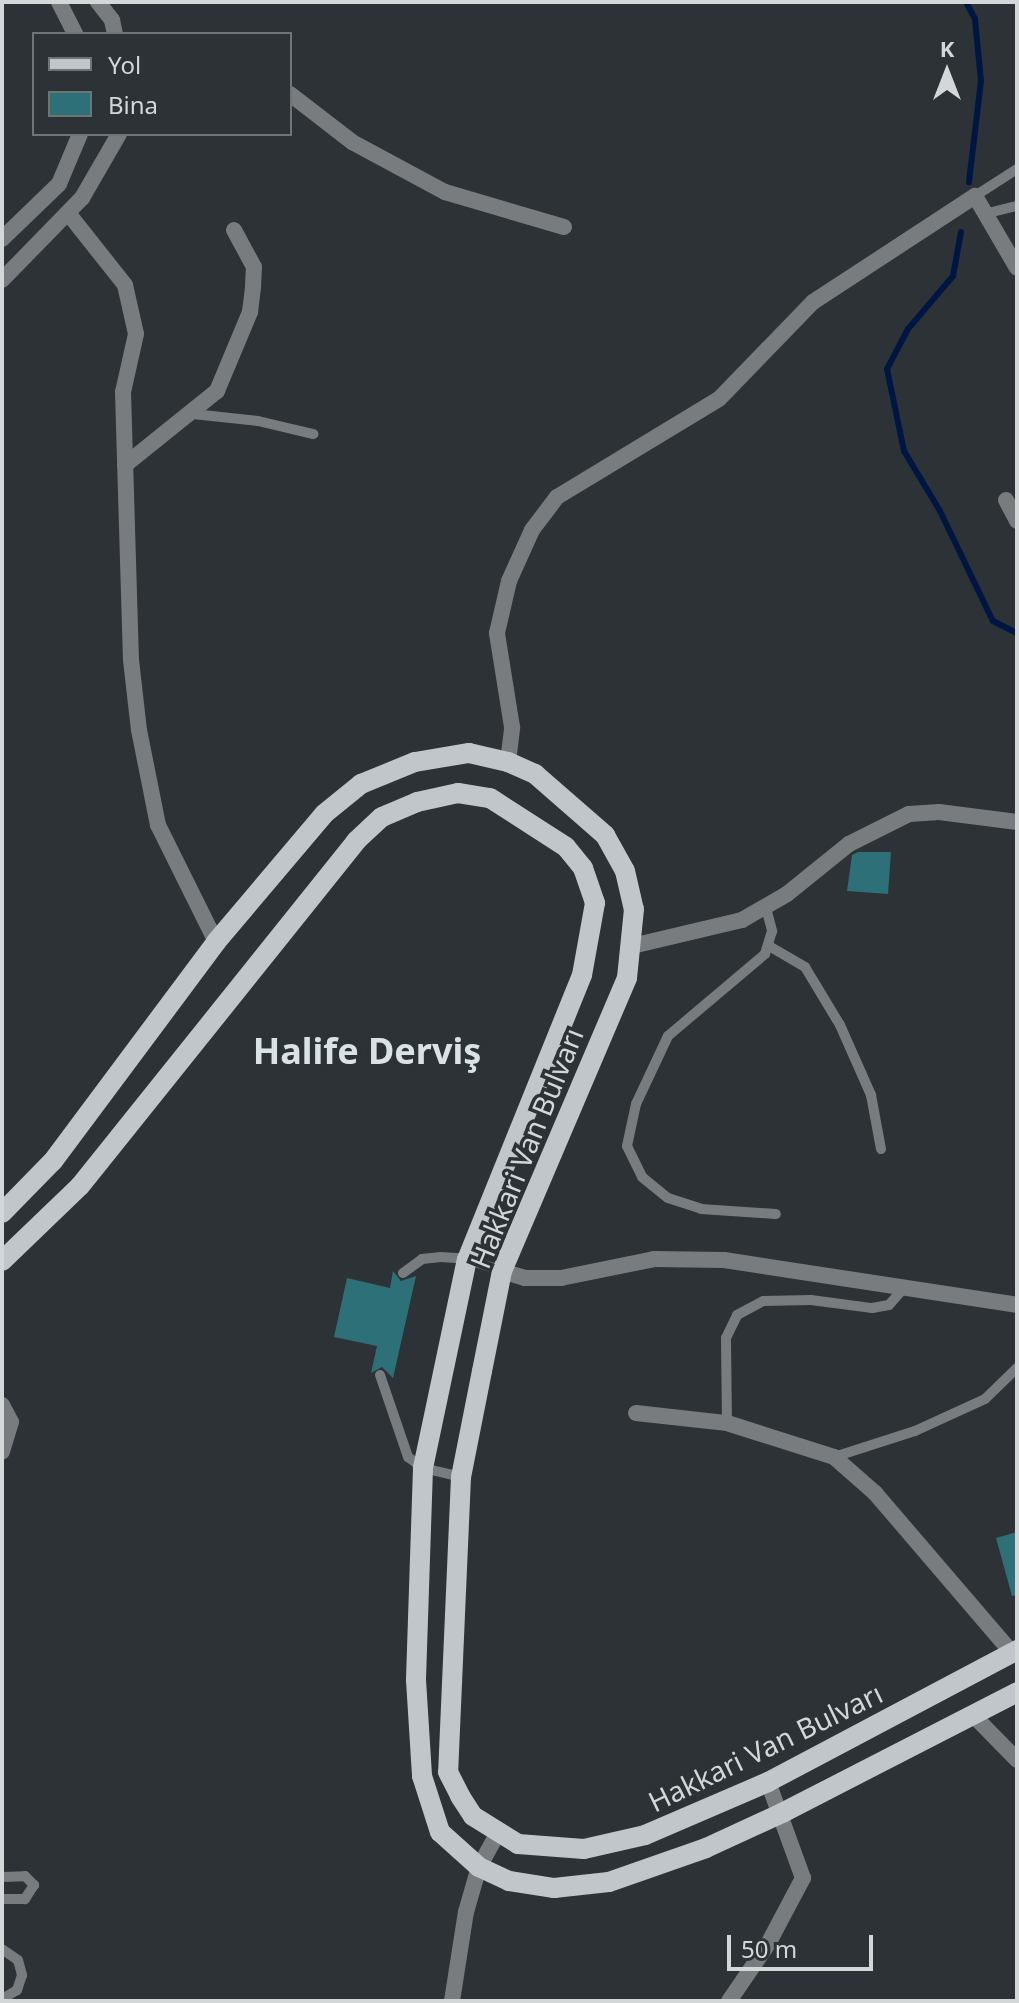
<!DOCTYPE html>
<html>
<head>
<meta charset="utf-8">
<style>
  body { margin:0 }
  #map { position:relative; width:1019px; height:2003px; overflow:hidden; background:#2c3235; font-family:"Noto Sans",sans-serif }
  div>[style] { position:absolute }
  .stream>* { height:6px; margin:-3px; padding:0 3px; transform-origin:3px; border-radius:3px; background:#001642 }
  .building>* { inset:0; background:#2e7077 }
  .service>* { height:10px; margin:-5px; padding:0 5px; transform-origin:5px; border-radius:5px; background:#797c7e }
  .minor>* { height:16px; margin:-8px; padding:0 8px; transform-origin:8px; border-radius:8px; background:#797c7e }
  .tertiary>* { height:16px; margin:-8px; padding:0 8px; transform-origin:8px; border-radius:8px; background:#797c7e }
  .primary>* { height:20px; margin:-10px; padding:0 10px; transform-origin:10px; border-radius:10px; background:#c1c6ca }
  span { translate:-50% -50%; white-space:nowrap; text-align:center; line-height:1.15; -webkit-text-stroke:7px #2c3235; paint-order:stroke }
  .street-label { font-size:28px; color:#d3d7d8 }
  .district-label { font-size:36px; color:#dae2e6; font-weight:700 }
  .frame { position:absolute; inset:0; border:4px solid #d3d7d8; pointer-events:none }
  .legend { position:absolute; left:32px; top:32px; width:260px; height:104px; box-sizing:border-box; background:#2c3235; border:2px solid #6f7476; margin:0; padding:10px 14px; list-style:none; font-size:24px; color:#d3d7d8 }
  .legend li { display:flex; align-items:center; gap:16px; height:40px }
  .legend b { width:40px; border:2px solid #6f7476 }
  .north { position:absolute; left:907px; top:32px; width:80px; height:80px; -webkit-text-stroke:6px #2c3235; paint-order:stroke; rotate:0deg; font-size:22px; font-weight:700; line-height:32px; text-align:center; color:#d3d7d8 }
  .north::after { content:''; display:block; margin:auto; width:28px; height:36px; background:#d3d7d8; clip-path:polygon(50% 0,100% 100%,50% 72%,0 100%) }
  .scale { position:absolute; left:727px; top:1935px; width:146px; height:36px; box-sizing:border-box; border:4px solid #d3d7d8; border-top:0; padding-left:10px; font-size:24px; line-height:28px; white-space:nowrap; color:#d3d7d8; -webkit-text-stroke:6px #2c3235; paint-order:stroke }
</style>
</head>
<body>
<div id="map">
  <div class="stream">
    <div style="left:966px;top:2px;width:19px;rotate:62deg"></div>
    <div style="left:975px;top:19px;width:62px;rotate:84.5deg"></div>
    <div style="left:981px;top:81px;width:102px;rotate:96.8deg"></div>
    <div style="left:961px;top:232px;width:45px;rotate:100.3deg"></div>
    <div style="left:953px;top:276px;width:70px;rotate:130.3deg"></div>
    <div style="left:908px;top:329px;width:45px;rotate:117.7deg"></div>
    <div style="left:887px;top:369px;width:84px;rotate:78.3deg"></div>
    <div style="left:904px;top:451px;width:70px;rotate:59deg"></div>
    <div style="left:940px;top:511px;width:122px;rotate:64.3deg"></div>
    <div style="left:993px;top:621px;width:27px;rotate:27deg"></div>
  </div>
  <div class="building">
    <div style="clip-path:polygon(858px 852px,891px 852px,888px 894px,847px 891px,852px 855px)"></div>
    <div style="clip-path:polygon(393px 1271px,401px 1281px,416px 1276px,393px 1378px,382px 1367px,371px 1373px,377px 1346px,334px 1337px,347px 1278px,390px 1288px)"></div>
    <div style="clip-path:polygon(1017px 1532px,1017px 1595px,1012px 1596px,996px 1538px)"></div>
  </div>
  <div class="service">
    <div style="left:975px;top:196px;width:50px;rotate:-32.7deg"></div>
    <div style="left:984px;top:214px;width:34px;rotate:-14deg"></div>
    <div style="left:193px;top:414px;width:65px;rotate:6.1deg"></div>
    <div style="left:258px;top:421px;width:57px;rotate:13.3deg"></div>
    <div style="left:766px;top:908px;width:24px;rotate:75deg"></div>
    <div style="left:772px;top:931px;width:24px;rotate:107deg"></div>
    <div style="left:765px;top:954px;width:127px;rotate:139.8deg"></div>
    <div style="left:668px;top:1036px;width:75px;rotate:115.2deg"></div>
    <div style="left:636px;top:1104px;width:43px;rotate:102.1deg"></div>
    <div style="left:627px;top:1146px;width:34px;rotate:64deg"></div>
    <div style="left:642px;top:1177px;width:33px;rotate:39deg"></div>
    <div style="left:668px;top:1198px;width:35px;rotate:18deg"></div>
    <div style="left:701px;top:1209px;width:75px;rotate:3.8deg"></div>
    <div style="left:769px;top:946px;width:42px;rotate:30.3deg"></div>
    <div style="left:805px;top:967px;width:68px;rotate:58.9deg"></div>
    <div style="left:840px;top:1025px;width:77px;rotate:66.1deg"></div>
    <div style="left:871px;top:1095px;width:55px;rotate:79.5deg"></div>
    <div style="left:403px;top:1273px;width:24px;rotate:-36deg"></div>
    <div style="left:422px;top:1259px;width:19px;rotate:-6deg"></div>
    <div style="left:441px;top:1257px;width:26px;rotate:4deg"></div>
    <div style="left:467px;top:1259px;width:37px;rotate:19deg"></div>
    <div style="left:380px;top:1375px;width:87px;rotate:71.1deg"></div>
    <div style="left:408px;top:1457px;width:19px;rotate:36deg"></div>
    <div style="left:423px;top:1468px;width:39px;rotate:13deg"></div>
    <div style="left:727px;top:1423px;width:85px;rotate:-90.7deg"></div>
    <div style="left:726px;top:1338px;width:25px;rotate:-64deg"></div>
    <div style="left:737px;top:1315px;width:30px;rotate:-28deg"></div>
    <div style="left:763px;top:1301px;width:48px;rotate:-1.2deg"></div>
    <div style="left:811px;top:1300px;width:62px;rotate:7.5deg"></div>
    <div style="left:872px;top:1308px;width:17px;rotate:-10deg"></div>
    <div style="left:889px;top:1305px;width:21px;rotate:-49deg"></div>
    <div style="left:834px;top:1457px;width:85px;rotate:-17.8deg"></div>
    <div style="left:915px;top:1431px;width:77px;rotate:-24.6deg"></div>
    <div style="left:985px;top:1399px;width:45px;rotate:-44.1deg"></div>
    <div style="left:2px;top:1877px;width:23px;rotate:-2deg"></div>
    <div style="left:25px;top:1876px;width:13px;rotate:45deg"></div>
    <div style="left:34px;top:1885px;width:17px;rotate:123deg"></div>
    <div style="left:25px;top:1899px;width:23px;rotate:180deg"></div>
    <div style="left:2px;top:1949px;width:19px;rotate:35deg"></div>
    <div style="left:18px;top:1960px;width:16px;rotate:75deg"></div>
    <div style="left:22px;top:1975px;width:16px;rotate:108deg"></div>
    <div style="left:17px;top:1990px;width:17px;rotate:149deg"></div>
  </div>
  <div class="minor">
    <div style="left:290px;top:94px;width:78px;rotate:37.7deg"></div>
    <div style="left:352px;top:142px;width:106px;rotate:28.3deg"></div>
    <div style="left:445px;top:192px;width:124px;rotate:16.4deg"></div>
    <div style="left:68px;top:213px;width:92px;rotate:51.6deg"></div>
    <div style="left:125px;top:285px;width:50px;rotate:77.3deg"></div>
    <div style="left:136px;top:334px;width:59px;rotate:102.6deg"></div>
    <div style="left:123px;top:392px;width:268px;rotate:88.3deg"></div>
    <div style="left:131px;top:660px;width:70px;rotate:83.5deg"></div>
    <div style="left:139px;top:730px;width:97px;rotate:78.7deg"></div>
    <div style="left:158px;top:825px;width:131px;rotate:63.6deg"></div>
    <div style="left:125px;top:465px;width:118px;rotate:-38.8deg"></div>
    <div style="left:217px;top:391px;width:86px;rotate:-67.3deg"></div>
    <div style="left:250px;top:312px;width:26px;rotate:-83deg"></div>
    <div style="left:253px;top:286px;width:19px;rotate:-87deg"></div>
    <div style="left:254px;top:267px;width:42px;rotate:-118.4deg"></div>
    <div style="left:1006px;top:500px;width:24px;rotate:62deg"></div>
    <div style="left:508px;top:762px;width:35px;rotate:-83deg"></div>
    <div style="left:512px;top:727px;width:95px;rotate:-99.1deg"></div>
    <div style="left:497px;top:633px;width:53px;rotate:-77deg"></div>
    <div style="left:509px;top:581px;width:56px;rotate:-65.7deg"></div>
    <div style="left:532px;top:530px;width:41px;rotate:-52.9deg"></div>
    <div style="left:557px;top:497px;width:189px;rotate:-31.2deg"></div>
    <div style="left:719px;top:399px;width:135px;rotate:-45.9deg"></div>
    <div style="left:813px;top:302px;width:194px;rotate:-33.2deg"></div>
    <div style="left:975px;top:196px;width:83px;rotate:59.7deg"></div>
    <div style="left:632px;top:946px;width:113px;rotate:-13.3deg"></div>
    <div style="left:742px;top:920px;width:52px;rotate:-30deg"></div>
    <div style="left:787px;top:894px;width:80px;rotate:-38.9deg"></div>
    <div style="left:849px;top:844px;width:67px;rotate:-26.6deg"></div>
    <div style="left:909px;top:814px;width:30px;rotate:-4deg"></div>
    <div style="left:939px;top:812px;width:79px;rotate:7.3deg"></div>
    <div style="left:502px;top:1271px;width:24px;rotate:17deg"></div>
    <div style="left:525px;top:1278px;width:36px"></div>
    <div style="left:561px;top:1278px;width:95px;rotate:-11.5deg"></div>
    <div style="left:654px;top:1259px;width:70px;rotate:0.8deg"></div>
    <div style="left:724px;top:1260px;width:296px;rotate:8.7deg"></div>
    <div style="left:2px;top:1405px;width:19px;rotate:62deg"></div>
    <div style="left:11px;top:1422px;width:31px;rotate:107deg"></div>
    <div style="left:636px;top:1413px;width:92px;rotate:6.3deg"></div>
    <div style="left:727px;top:1423px;width:112px;rotate:17.6deg"></div>
    <div style="left:834px;top:1457px;width:55px;rotate:41.3deg"></div>
    <div style="left:875px;top:1493px;width:211px;rotate:49.4deg"></div>
    <div style="left:973px;top:1715px;width:63px;rotate:45.6deg"></div>
    <div style="left:452px;top:2001px;width:90px;rotate:-81.1deg"></div>
    <div style="left:466px;top:1912px;width:47px;rotate:-73.9deg"></div>
    <div style="left:479px;top:1867px;width:37px;rotate:-61deg"></div>
  </div>
  <div class="tertiary">
    <div style="left:59px;top:2px;width:36px;rotate:63deg"></div>
    <div style="left:98px;top:2px;width:23px;rotate:52deg"></div>
    <div style="left:112px;top:20px;width:14px;rotate:78deg"></div>
    <div style="left:2px;top:239px;width:79px;rotate:-44deg"></div>
    <div style="left:59px;top:184px;width:54px;rotate:-67.2deg"></div>
    <div style="left:2px;top:280px;width:115px;rotate:-45.7deg"></div>
    <div style="left:82px;top:198px;width:74px;rotate:-60deg"></div>
    <div style="left:729px;top:2001px;width:69px;rotate:-55.6deg"></div>
    <div style="left:768px;top:1944px;width:75px;rotate:-62.1deg"></div>
    <div style="left:803px;top:1878px;width:102px;rotate:-110deg"></div>
  </div>
  <div class="primary">
    <div style="left:2px;top:1213px;width:73px;rotate:-45.6deg"></div>
    <div style="left:53px;top:1161px;width:273px;rotate:-53.3deg"></div>
    <div style="left:216px;top:942px;width:167px;rotate:-49.8deg"></div>
    <div style="left:324px;top:814px;width:48px;rotate:-39deg"></div>
    <div style="left:361px;top:784px;width:58px;rotate:-22.2deg"></div>
    <div style="left:415px;top:762px;width:55px;rotate:-9.5deg"></div>
    <div style="left:469px;top:753px;width:40px;rotate:13deg"></div>
    <div style="left:508px;top:762px;width:30px;rotate:24deg"></div>
    <div style="left:535px;top:774px;width:93px;rotate:41.1deg"></div>
    <div style="left:605px;top:835px;width:41px;rotate:60.9deg"></div>
    <div style="left:625px;top:871px;width:39px;rotate:77deg"></div>
    <div style="left:634px;top:909px;width:69px;rotate:95.8deg"></div>
    <div style="left:627px;top:978px;width:319px;rotate:113.1deg"></div>
    <div style="left:502px;top:1271px;width:102px;rotate:101.3deg"></div>
    <div style="left:482px;top:1371px;width:108px;rotate:101.2deg"></div>
    <div style="left:461px;top:1477px;width:295px;rotate:92.5deg"></div>
    <div style="left:448px;top:1772px;width:27px;rotate:63deg"></div>
    <div style="left:460px;top:1796px;width:24px;rotate:57deg"></div>
    <div style="left:473px;top:1816px;width:53px;rotate:31.9deg"></div>
    <div style="left:518px;top:1844px;width:66px;rotate:4.3deg"></div>
    <div style="left:584px;top:1849px;width:63px;rotate:-12.9deg"></div>
    <div style="left:645px;top:1835px;width:134px;rotate:-23.3deg"></div>
    <div style="left:768px;top:1782px;width:282px;rotate:-27.9deg"></div>
    <div style="left:2px;top:1261px;width:108px;rotate:-43.9deg"></div>
    <div style="left:80px;top:1186px;width:442px;rotate:-51.3deg"></div>
    <div style="left:356px;top:841px;width:35px;rotate:-43deg"></div>
    <div style="left:382px;top:817px;width:38px;rotate:-23deg"></div>
    <div style="left:417px;top:802px;width:42px;rotate:-12.4deg"></div>
    <div style="left:458px;top:793px;width:32px;rotate:9deg"></div>
    <div style="left:490px;top:798px;width:90px;rotate:32.8deg"></div>
    <div style="left:566px;top:847px;width:27px;rotate:51deg"></div>
    <div style="left:583px;top:868px;width:37px;rotate:71deg"></div>
    <div style="left:595px;top:903px;width:73px;rotate:100.2deg"></div>
    <div style="left:582px;top:975px;width:306px;rotate:112deg"></div>
    <div style="left:467px;top:1259px;width:214px;rotate:101.9deg"></div>
    <div style="left:423px;top:1468px;width:212px;rotate:91.9deg"></div>
    <div style="left:416px;top:1680px;width:96px;rotate:86.4deg"></div>
    <div style="left:422px;top:1776px;width:59px;rotate:72.2deg"></div>
    <div style="left:440px;top:1832px;width:52px;rotate:41.9deg"></div>
    <div style="left:479px;top:1867px;width:33px;rotate:25deg"></div>
    <div style="left:509px;top:1881px;width:46px;rotate:8.8deg"></div>
    <div style="left:554px;top:1888px;width:55px;rotate:-6.2deg"></div>
    <div style="left:609px;top:1882px;width:103px;rotate:-19.3deg"></div>
    <div style="left:706px;top:1848px;width:84px;rotate:-24.7deg"></div>
    <div style="left:782px;top:1813px;width:264px;rotate:-27.2deg"></div>
  </div>
  <div class="street-label">
    <span style="left:526px;top:1148px;rotate:-68deg">Hakkari Van Bulvarı</span>
    <span style="left:765px;top:1747px;rotate:-26deg">Hakkari Van Bulvarı</span>
  </div>
  <div class="district-label">
    <span style="left:367px;top:1051px">Halife Derviş</span>
  </div>
  <div class="frame"></div>
  <ul class="legend">
  <li><b style="height:10px;background:#c1c6ca"></b>Yol</li>
  <li><b style="height:22px;background:#2e7077"></b>Bina</li>
  </ul>
  <div class="north">K</div>
  <div class="scale">50 m</div>
</div>
</body>
</html>
